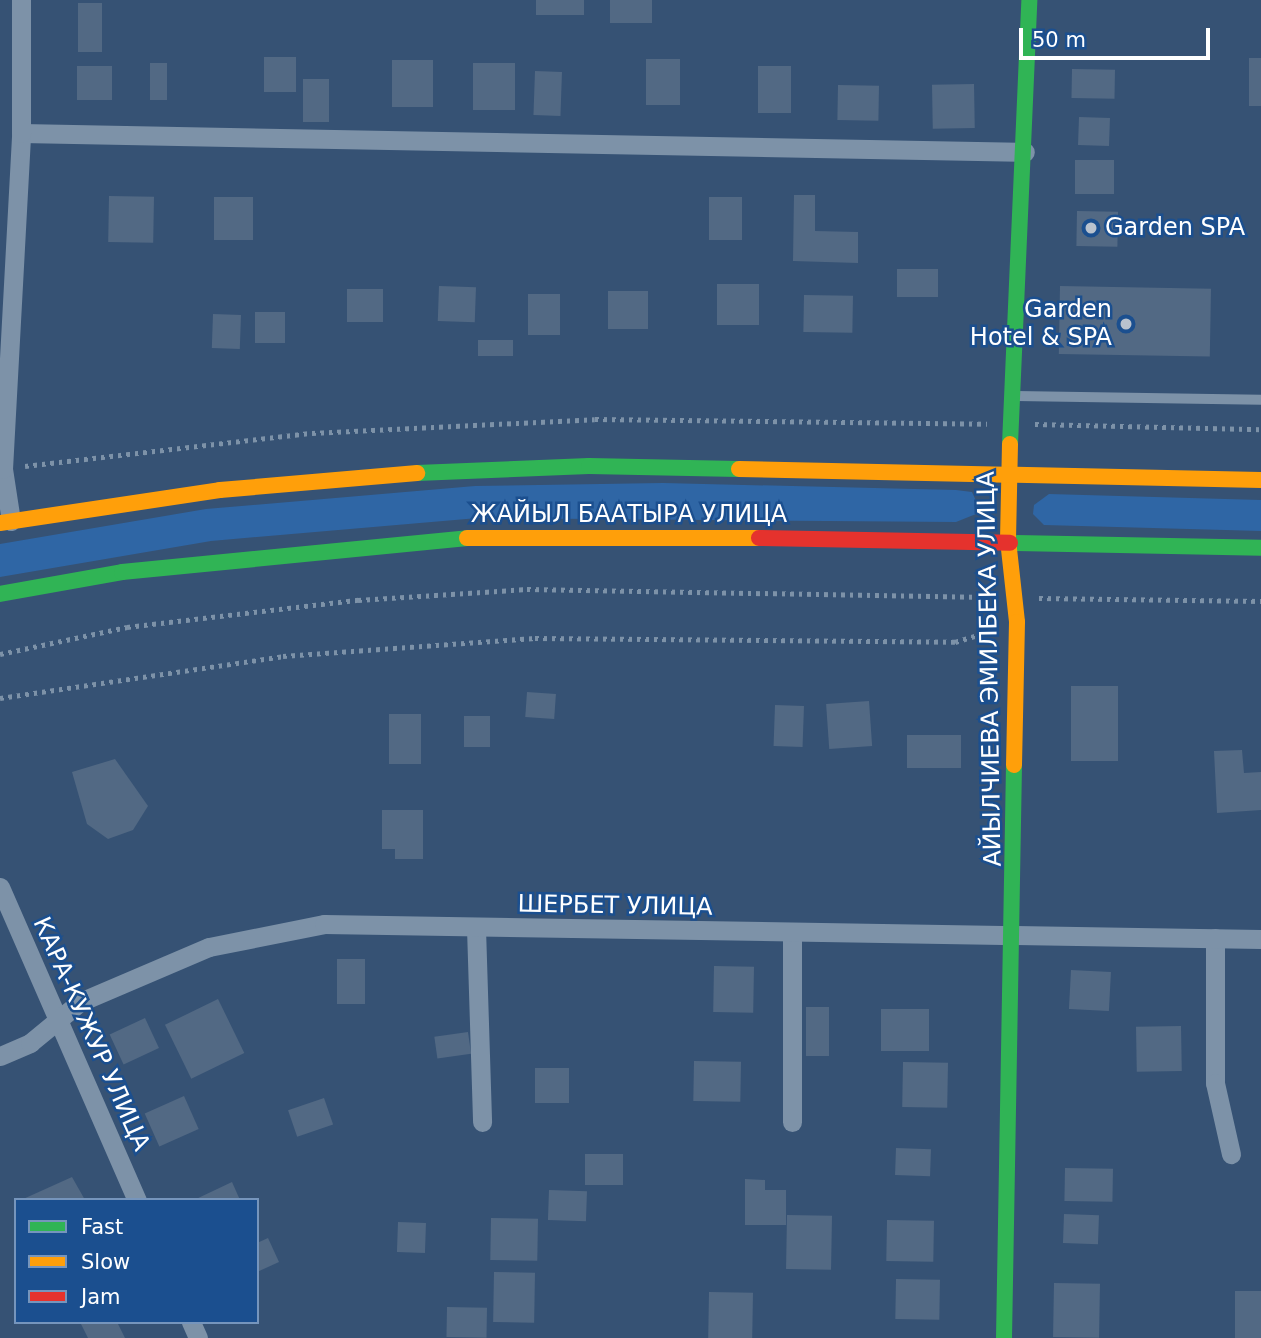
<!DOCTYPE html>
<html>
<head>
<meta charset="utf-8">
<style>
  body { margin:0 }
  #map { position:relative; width:1261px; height:1338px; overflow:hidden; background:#365274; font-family:"DejaVu Sans",sans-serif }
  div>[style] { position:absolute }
  .green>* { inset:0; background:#2f66a5 }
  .building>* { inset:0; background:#526984; transform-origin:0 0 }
  .path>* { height:4.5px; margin-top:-2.25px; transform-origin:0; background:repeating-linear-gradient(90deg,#7d92a8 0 3.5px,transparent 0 8.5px) }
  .lane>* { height:10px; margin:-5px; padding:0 5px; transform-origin:5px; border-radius:5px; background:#7d92a8 }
  .street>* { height:19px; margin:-9.5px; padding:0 9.5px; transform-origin:9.5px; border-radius:9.5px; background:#7d92a8 }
  .fast>* { height:16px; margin:-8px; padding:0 8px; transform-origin:8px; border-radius:8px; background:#30b455 }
  .slow>* { height:16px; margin:-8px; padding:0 8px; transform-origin:8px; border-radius:8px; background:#ff9f0a }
  .jam>* { height:16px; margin:-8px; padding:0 8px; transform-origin:8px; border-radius:8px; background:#e5322d }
  .dots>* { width:19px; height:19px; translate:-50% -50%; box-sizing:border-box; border:4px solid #1b4f8f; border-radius:50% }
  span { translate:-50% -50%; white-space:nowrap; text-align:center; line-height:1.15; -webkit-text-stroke:5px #1b4f8f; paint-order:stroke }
  .poi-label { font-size:24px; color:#fff }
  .left { translate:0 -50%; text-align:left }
  .right { translate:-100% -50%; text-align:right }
  .street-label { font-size:24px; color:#fff }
  .legend { position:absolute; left:14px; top:1198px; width:245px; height:126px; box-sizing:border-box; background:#1b4f8f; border:2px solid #7695bc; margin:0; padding:9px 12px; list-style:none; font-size:21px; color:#fff }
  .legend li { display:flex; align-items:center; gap:14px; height:35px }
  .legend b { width:35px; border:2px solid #7695bc }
  .scale { position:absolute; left:1019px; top:28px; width:191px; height:32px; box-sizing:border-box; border:4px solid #fff; border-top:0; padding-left:9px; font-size:21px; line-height:24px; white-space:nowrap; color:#fff; -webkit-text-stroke:5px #1b4f8f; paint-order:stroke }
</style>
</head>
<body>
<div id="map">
  <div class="green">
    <div style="clip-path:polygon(663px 483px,956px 490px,972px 492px,981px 512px,956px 522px,478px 518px,211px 541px,0 577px,0 544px,206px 509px,475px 486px)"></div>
    <div style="clip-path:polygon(1049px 494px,1261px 500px,1261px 531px,1044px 525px,1033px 514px,1034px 505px)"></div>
  </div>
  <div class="building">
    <div style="left:536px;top:0;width:48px;height:15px"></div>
    <div style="left:610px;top:0;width:42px;height:23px"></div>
    <div style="left:78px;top:3px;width:24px;height:49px"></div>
    <div style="left:264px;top:57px;width:32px;height:35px"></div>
    <div style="left:1249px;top:58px;width:12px;height:48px"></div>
    <div style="left:646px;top:59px;width:34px;height:46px"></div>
    <div style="left:392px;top:60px;width:41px;height:47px"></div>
    <div style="left:150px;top:63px;width:17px;height:37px"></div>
    <div style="left:473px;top:63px;width:42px;height:47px"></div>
    <div style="left:77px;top:66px;width:35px;height:34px"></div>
    <div style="left:758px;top:66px;width:33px;height:47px"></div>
    <div style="left:1072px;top:69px;width:43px;height:29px;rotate:1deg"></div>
    <div style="left:535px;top:71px;width:27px;height:44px;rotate:2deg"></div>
    <div style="left:303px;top:79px;width:26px;height:43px"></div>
    <div style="left:974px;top:84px;width:44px;height:42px;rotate:89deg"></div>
    <div style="left:838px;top:85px;width:41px;height:35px;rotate:1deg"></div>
    <div style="left:1079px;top:117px;width:31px;height:28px;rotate:2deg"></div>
    <div style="left:1075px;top:160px;width:39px;height:34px"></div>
    <div style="clip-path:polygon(794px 195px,815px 195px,815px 231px,858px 232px,858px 263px,793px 261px)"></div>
    <div style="left:109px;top:196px;width:45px;height:46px;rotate:1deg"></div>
    <div style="left:214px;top:197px;width:39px;height:43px"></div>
    <div style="left:709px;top:197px;width:33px;height:43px"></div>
    <div style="left:1077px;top:211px;width:41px;height:35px;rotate:1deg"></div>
    <div style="left:897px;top:269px;width:41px;height:28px"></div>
    <div style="left:717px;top:284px;width:42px;height:41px"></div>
    <div style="left:439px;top:286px;width:37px;height:35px;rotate:2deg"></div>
    <div style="left:1060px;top:286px;width:151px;height:68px;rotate:1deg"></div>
    <div style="left:347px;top:289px;width:36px;height:33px"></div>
    <div style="left:608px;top:291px;width:40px;height:38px"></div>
    <div style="left:528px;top:294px;width:32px;height:41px"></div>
    <div style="left:804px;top:295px;width:49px;height:37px;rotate:1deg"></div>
    <div style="left:255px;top:312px;width:30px;height:31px"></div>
    <div style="left:213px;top:314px;width:28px;height:34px;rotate:2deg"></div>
    <div style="left:478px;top:340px;width:35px;height:16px"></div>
    <div style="left:1071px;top:686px;width:47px;height:75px"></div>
    <div style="left:527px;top:692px;width:29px;height:25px;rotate:4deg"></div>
    <div style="left:869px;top:701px;width:45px;height:43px;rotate:86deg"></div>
    <div style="left:775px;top:705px;width:29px;height:41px;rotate:2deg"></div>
    <div style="left:389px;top:714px;width:32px;height:50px"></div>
    <div style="left:464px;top:716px;width:26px;height:31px"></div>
    <div style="left:907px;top:735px;width:54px;height:33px"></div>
    <div style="clip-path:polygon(1242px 750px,1244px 773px,1261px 772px,1261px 810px,1217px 813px,1214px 751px)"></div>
    <div style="clip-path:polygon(115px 759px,148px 806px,133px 830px,108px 839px,87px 824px,72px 772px)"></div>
    <div style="clip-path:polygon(382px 810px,423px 810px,423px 859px,395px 859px,395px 849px,382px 849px)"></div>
    <div style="left:337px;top:959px;width:28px;height:45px"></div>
    <div style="left:714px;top:966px;width:40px;height:46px;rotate:1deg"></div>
    <div style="left:1071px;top:970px;width:40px;height:39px;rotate:3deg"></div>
    <div style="left:218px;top:999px;width:60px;height:59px;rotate:64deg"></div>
    <div style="left:806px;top:1007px;width:23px;height:49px"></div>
    <div style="left:929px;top:1009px;width:42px;height:48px;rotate:90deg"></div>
    <div style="left:145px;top:1018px;width:33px;height:39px;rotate:65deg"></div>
    <div style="left:1181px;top:1026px;width:45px;height:45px;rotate:89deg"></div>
    <div style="left:468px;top:1032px;width:22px;height:34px;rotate:82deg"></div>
    <div style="left:694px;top:1061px;width:47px;height:40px;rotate:1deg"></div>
    <div style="left:903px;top:1062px;width:45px;height:45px;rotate:1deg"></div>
    <div style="left:535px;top:1068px;width:34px;height:35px"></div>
    <div style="left:184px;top:1096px;width:36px;height:43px;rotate:66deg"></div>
    <div style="left:324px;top:1098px;width:28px;height:38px;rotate:71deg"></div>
    <div style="left:896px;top:1148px;width:35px;height:27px;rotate:2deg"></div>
    <div style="left:585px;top:1154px;width:38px;height:31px"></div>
    <div style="left:1065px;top:1168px;width:48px;height:33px;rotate:1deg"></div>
    <div style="clip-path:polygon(72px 1177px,85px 1200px,21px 1200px)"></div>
    <div style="clip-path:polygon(745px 1179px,765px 1180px,765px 1190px,786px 1190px,786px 1225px,745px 1225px)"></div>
    <div style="clip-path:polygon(232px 1182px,240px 1200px,194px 1200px)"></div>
    <div style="left:549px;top:1190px;width:38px;height:30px;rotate:2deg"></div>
    <div style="left:1064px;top:1214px;width:35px;height:29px;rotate:2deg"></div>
    <div style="left:787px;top:1215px;width:45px;height:54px;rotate:1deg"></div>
    <div style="left:491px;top:1218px;width:47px;height:42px;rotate:1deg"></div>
    <div style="left:887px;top:1220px;width:47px;height:41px;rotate:1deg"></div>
    <div style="left:398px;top:1222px;width:28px;height:30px;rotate:2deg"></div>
    <div style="clip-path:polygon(268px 1238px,279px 1262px,257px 1272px,257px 1243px)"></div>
    <div style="left:494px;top:1272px;width:41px;height:50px;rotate:1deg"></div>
    <div style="left:896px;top:1279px;width:44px;height:40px;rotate:1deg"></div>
    <div style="left:1054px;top:1283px;width:46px;height:54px;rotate:1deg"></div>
    <div style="left:1235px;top:1291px;width:26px;height:47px"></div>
    <div style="left:709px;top:1292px;width:44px;height:46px;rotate:1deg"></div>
    <div style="left:447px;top:1307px;width:40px;height:30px;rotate:1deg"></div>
    <div style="clip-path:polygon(80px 1322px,117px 1322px,125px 1338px,88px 1338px)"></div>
  </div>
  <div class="path">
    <div style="left:1035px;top:424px;width:226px;rotate:1.3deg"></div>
    <div style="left:25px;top:466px;width:289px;rotate:-6.6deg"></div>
    <div style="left:312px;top:433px;width:283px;rotate:-2.8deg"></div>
    <div style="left:595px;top:419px;width:392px;rotate:0.7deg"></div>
    <div style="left:1039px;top:598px;width:222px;rotate:0.8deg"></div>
    <div style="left:0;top:654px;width:130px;rotate:-12deg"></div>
    <div style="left:127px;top:627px;width:233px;rotate:-6.7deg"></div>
    <div style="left:358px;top:600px;width:169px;rotate:-3.7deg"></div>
    <div style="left:527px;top:589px;width:461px;rotate:1deg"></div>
    <div style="left:0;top:698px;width:286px;rotate:-8.4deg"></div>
    <div style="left:283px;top:656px;width:253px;rotate:-4.1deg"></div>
    <div style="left:535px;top:638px;width:420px;rotate:0.5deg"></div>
    <div style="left:955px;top:642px;width:38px;rotate:-17deg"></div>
  </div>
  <div class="lane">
    <div style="left:1016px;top:396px;width:245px;rotate:0.9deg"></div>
  </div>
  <div class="street">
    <div style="left:21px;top:133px;width:1004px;rotate:1.08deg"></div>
    <div style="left:11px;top:521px;width:53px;rotate:-98.7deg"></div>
    <div style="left:3px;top:469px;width:336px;rotate:-86.9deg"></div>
    <div style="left:21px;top:133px;width:133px;rotate:-90deg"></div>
    <div style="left:0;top:887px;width:342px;rotate:66.4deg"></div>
    <div style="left:476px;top:928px;width:194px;rotate:88.2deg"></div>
    <div style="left:792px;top:933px;width:189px;rotate:90deg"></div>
    <div style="left:1215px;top:938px;width:145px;rotate:90deg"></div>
    <div style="left:1215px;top:1083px;width:73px;rotate:77.3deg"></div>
    <div style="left:0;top:1056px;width:33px;rotate:-23deg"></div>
    <div style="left:30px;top:1043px;width:65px;rotate:-39.4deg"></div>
    <div style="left:80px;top:1002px;width:140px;rotate:-23.1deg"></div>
    <div style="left:209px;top:947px;width:117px;rotate:-11.3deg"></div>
    <div style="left:324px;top:924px;width:937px;rotate:0.92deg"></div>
    <div style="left:191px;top:1322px;width:17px;rotate:66deg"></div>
  </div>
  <div class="fast">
    <div style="left:1010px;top:444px;width:444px;rotate:-87.5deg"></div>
    <div style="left:417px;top:473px;width:172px;rotate:-2.3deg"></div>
    <div style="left:589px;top:466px;width:150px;rotate:1.1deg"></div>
    <div style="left:1010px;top:543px;width:251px;rotate:1.1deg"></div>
    <div style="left:0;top:594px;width:124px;rotate:-10.2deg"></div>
    <div style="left:122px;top:572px;width:347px;rotate:-5.6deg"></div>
    <div style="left:1004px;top:1338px;width:573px;rotate:-89deg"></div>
  </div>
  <div class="slow">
    <div style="left:1010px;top:444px;width:96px;rotate:91.2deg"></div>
    <div style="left:1008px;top:540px;width:82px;rotate:83.7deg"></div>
    <div style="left:1017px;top:622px;width:143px;rotate:91.2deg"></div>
    <div style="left:739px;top:469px;width:522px;rotate:1.21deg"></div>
    <div style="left:0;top:523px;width:222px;rotate:-8.5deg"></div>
    <div style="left:220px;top:490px;width:198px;rotate:-4.9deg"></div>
    <div style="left:467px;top:538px;width:292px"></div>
  </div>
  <div class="jam">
    <div style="left:759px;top:538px;width:251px;rotate:1.1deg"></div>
  </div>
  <div class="dots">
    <div style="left:1091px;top:228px;background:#b9c2ce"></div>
    <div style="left:1126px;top:324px;background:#b9c2ce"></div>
  </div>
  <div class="poi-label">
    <span class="left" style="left:1105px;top:228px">Garden SPA</span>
    <span class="right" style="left:1112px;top:324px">Garden<br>Hotel &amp; SPA</span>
  </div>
  <div class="street-label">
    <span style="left:629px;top:515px">ЖАЙЫЛ БААТЫРА УЛИЦА</span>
    <span style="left:990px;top:669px;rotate:-91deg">АЙЫЛЧИЕВА ЭМИЛБЕКА УЛИЦА</span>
    <span style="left:615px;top:906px;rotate:1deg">ШЕРБЕТ УЛИЦА</span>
    <span style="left:91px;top:1034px;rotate:66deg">КАРА-КУЖУР УЛИЦА</span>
  </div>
  <ul class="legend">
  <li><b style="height:9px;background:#30b455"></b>Fast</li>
  <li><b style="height:9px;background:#ff9f0a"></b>Slow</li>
  <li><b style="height:9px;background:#e5322d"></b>Jam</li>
  </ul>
  <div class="scale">50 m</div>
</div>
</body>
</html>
